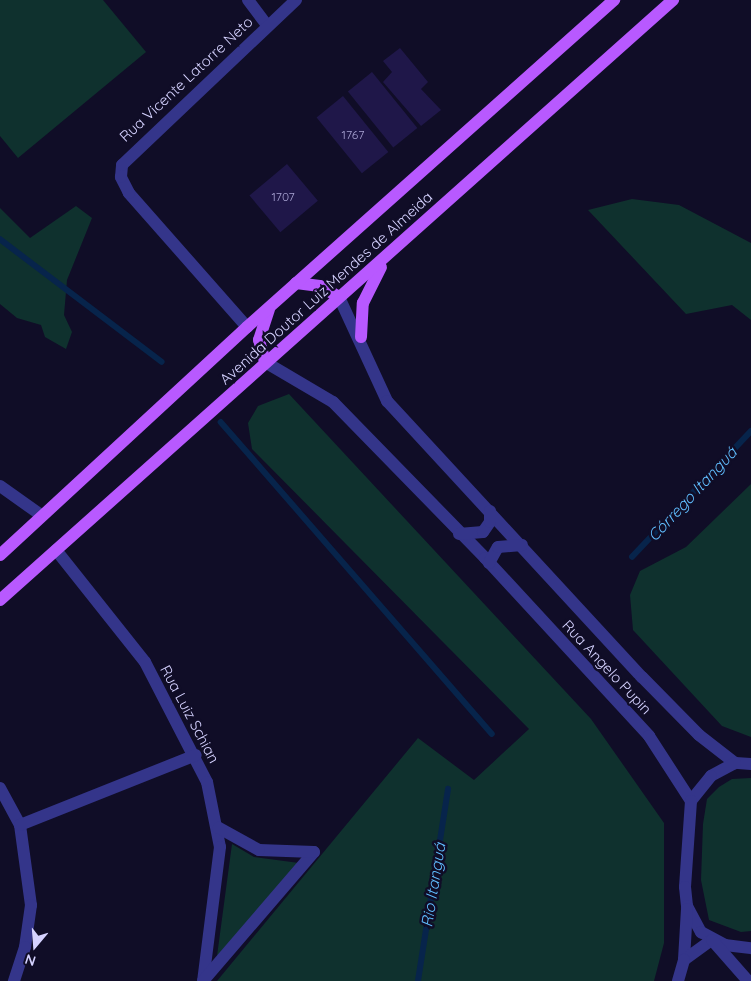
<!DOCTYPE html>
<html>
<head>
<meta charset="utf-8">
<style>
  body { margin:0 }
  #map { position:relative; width:751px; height:981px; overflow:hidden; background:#100d27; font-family:Quicksand,sans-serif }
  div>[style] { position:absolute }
  .green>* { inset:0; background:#0f312e }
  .stream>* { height:5.5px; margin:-2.75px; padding:0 2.75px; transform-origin:2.75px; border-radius:2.75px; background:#07244b }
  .building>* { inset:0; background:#1f1749; transform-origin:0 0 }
  .minor>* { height:12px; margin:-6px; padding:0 6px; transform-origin:6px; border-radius:6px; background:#34358a }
  .major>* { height:12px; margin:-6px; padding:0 6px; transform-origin:6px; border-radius:6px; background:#b859ff }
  span { translate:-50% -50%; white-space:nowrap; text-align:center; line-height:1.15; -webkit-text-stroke:5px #100d27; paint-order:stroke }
  .number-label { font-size:12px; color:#a8a3d2 }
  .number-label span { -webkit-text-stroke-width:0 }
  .street-label { font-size:15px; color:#d5d2ff }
  .water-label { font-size:16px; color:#60beff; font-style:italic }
  .north { position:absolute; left:10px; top:921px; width:50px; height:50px; -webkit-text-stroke:4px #100d27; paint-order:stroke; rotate:198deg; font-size:14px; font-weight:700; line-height:20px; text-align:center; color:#d5d2ff }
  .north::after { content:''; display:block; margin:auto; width:18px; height:22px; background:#d5d2ff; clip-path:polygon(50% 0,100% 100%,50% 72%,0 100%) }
</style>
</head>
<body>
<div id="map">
  <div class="green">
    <div style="clip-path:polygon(0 0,103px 0,146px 52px,18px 158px,0 136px)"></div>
    <div style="clip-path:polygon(632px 199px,679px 205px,751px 243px,751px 320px,732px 305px,686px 314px,588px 210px)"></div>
    <div style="clip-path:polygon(76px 206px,92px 218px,67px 280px,64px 315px,72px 332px,66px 349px,45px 337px,41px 325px,17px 318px,0 304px,0 208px,30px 238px)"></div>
    <div style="clip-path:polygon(289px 394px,591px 719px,664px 823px,664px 943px,654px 981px,217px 981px,418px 738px,474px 780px,529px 729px,252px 449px,248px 423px,258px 406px)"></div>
    <div style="clip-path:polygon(751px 484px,751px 737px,722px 726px,633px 630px,630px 595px,640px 571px,686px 547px)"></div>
    <div style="clip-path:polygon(751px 778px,751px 931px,741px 932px,709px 920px,701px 880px,703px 824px,707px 799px,719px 787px,732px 779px)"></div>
    <div style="clip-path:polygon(232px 844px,254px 857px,299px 863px,217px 956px)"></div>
  </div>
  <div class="stream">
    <div style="left:0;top:239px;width:203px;rotate:37.2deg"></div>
    <div style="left:221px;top:422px;width:413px;rotate:49deg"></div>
    <div style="left:632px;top:557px;width:173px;rotate:-46.6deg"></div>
    <div style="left:418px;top:981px;width:194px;rotate:-81.1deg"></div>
  </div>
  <div class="building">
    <div style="clip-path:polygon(400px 48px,428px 82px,421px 89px,441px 110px,421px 126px,383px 82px,392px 72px,383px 61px)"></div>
    <div style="left:372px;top:72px;width:72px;height:31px;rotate:51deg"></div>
    <div style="left:343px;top:96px;width:72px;height:34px;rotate:51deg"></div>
    <div style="left:287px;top:164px;width:48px;height:49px;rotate:50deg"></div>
  </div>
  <div class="minor">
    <div style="left:248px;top:0;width:31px;rotate:53deg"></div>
    <div style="left:339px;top:297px;width:115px;rotate:65.2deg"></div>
    <div style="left:387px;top:401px;width:376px;rotate:47.3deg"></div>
    <div style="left:642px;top:677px;width:81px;rotate:45.5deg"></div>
    <div style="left:699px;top:735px;width:46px;rotate:37.9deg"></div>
    <div style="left:247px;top:327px;width:179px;rotate:-131.4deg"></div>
    <div style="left:129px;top:193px;width:18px;rotate:-117deg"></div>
    <div style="left:121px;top:177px;width:12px;rotate:-85deg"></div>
    <div style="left:122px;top:165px;width:240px;rotate:-43.5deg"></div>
    <div style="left:265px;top:362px;width:79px;rotate:30.5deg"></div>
    <div style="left:333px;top:402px;width:218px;rotate:45.7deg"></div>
    <div style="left:485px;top:558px;width:242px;rotate:47.3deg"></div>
    <div style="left:649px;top:736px;width:77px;rotate:57.1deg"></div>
    <div style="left:0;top:486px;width:50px;rotate:35.3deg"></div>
    <div style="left:459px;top:534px;width:24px;rotate:-5deg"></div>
    <div style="left:483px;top:532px;width:12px;rotate:-55deg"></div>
    <div style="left:490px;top:522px;width:11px;rotate:-90deg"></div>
    <div style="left:56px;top:550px;width:143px;rotate:51.5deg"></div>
    <div style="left:145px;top:662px;width:135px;rotate:62.7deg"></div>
    <div style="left:207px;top:782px;width:66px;rotate:78.7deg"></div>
    <div style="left:220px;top:847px;width:135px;rotate:97.2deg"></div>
    <div style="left:489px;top:563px;width:18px;rotate:-61deg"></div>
    <div style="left:498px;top:547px;width:24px;rotate:-5deg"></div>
    <div style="left:751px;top:764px;width:16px;rotate:-176deg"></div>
    <div style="left:735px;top:763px;width:27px;rotate:152deg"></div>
    <div style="left:711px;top:776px;width:32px;rotate:129deg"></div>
    <div style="left:691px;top:801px;width:86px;rotate:94deg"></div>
    <div style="left:685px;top:887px;width:19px;rotate:84deg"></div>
    <div style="left:687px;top:906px;width:30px;rotate:62deg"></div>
    <div style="left:701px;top:932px;width:27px;rotate:28deg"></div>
    <div style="left:725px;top:945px;width:26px;rotate:7deg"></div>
    <div style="left:0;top:788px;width:42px;rotate:61.6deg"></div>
    <div style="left:20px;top:825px;width:81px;rotate:82.2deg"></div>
    <div style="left:31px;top:905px;width:42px;rotate:98.1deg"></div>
    <div style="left:25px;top:947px;width:36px;rotate:108deg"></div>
    <div style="left:20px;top:825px;width:189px;rotate:-21.7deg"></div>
    <div style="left:687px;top:909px;width:51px;rotate:93.4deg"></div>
    <div style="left:684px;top:960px;width:34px;rotate:-36deg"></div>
    <div style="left:712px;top:940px;width:55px;rotate:48.7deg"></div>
    <div style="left:203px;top:981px;width:170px;rotate:-49.3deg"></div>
    <div style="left:314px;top:852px;width:55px;rotate:-177.9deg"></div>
    <div style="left:259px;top:850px;width:46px;rotate:-151.2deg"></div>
    <div style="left:678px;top:981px;width:22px;rotate:-74deg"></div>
  </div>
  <div class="major">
    <div style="left:296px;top:283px;width:24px;rotate:7deg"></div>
    <div style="left:320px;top:286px;width:22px;rotate:30deg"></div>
    <div style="left:361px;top:337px;width:34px;rotate:-87deg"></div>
    <div style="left:363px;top:303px;width:40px;rotate:-63.4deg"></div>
    <div style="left:265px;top:362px;width:23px;rotate:-105deg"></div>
    <div style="left:259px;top:340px;width:32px;rotate:-72deg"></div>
    <div style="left:0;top:555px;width:336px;rotate:-42.7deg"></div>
    <div style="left:247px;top:327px;width:492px;rotate:-41.7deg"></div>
    <div style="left:0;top:600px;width:902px;rotate:-41.72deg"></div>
  </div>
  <div class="number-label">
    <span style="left:353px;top:135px">1767</span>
    <span style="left:283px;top:197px">1707</span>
  </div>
  <div class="street-label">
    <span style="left:186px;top:79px;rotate:-43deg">Rua Vicente Latorre Neto</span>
    <span style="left:326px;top:288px;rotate:-42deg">Avenida Doutor Luiz Mendes de Almeida</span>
    <span style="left:607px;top:667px;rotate:47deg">Rua Angelo Pupin</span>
    <span style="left:190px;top:714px;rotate:62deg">Rua Luiz Schian</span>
  </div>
  <div class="water-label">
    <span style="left:692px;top:494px;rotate:-47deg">Córrego Itanguá</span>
    <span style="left:433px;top:885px;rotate:-81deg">Rio Itanguá</span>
  </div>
  <div class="north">N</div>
</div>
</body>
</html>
